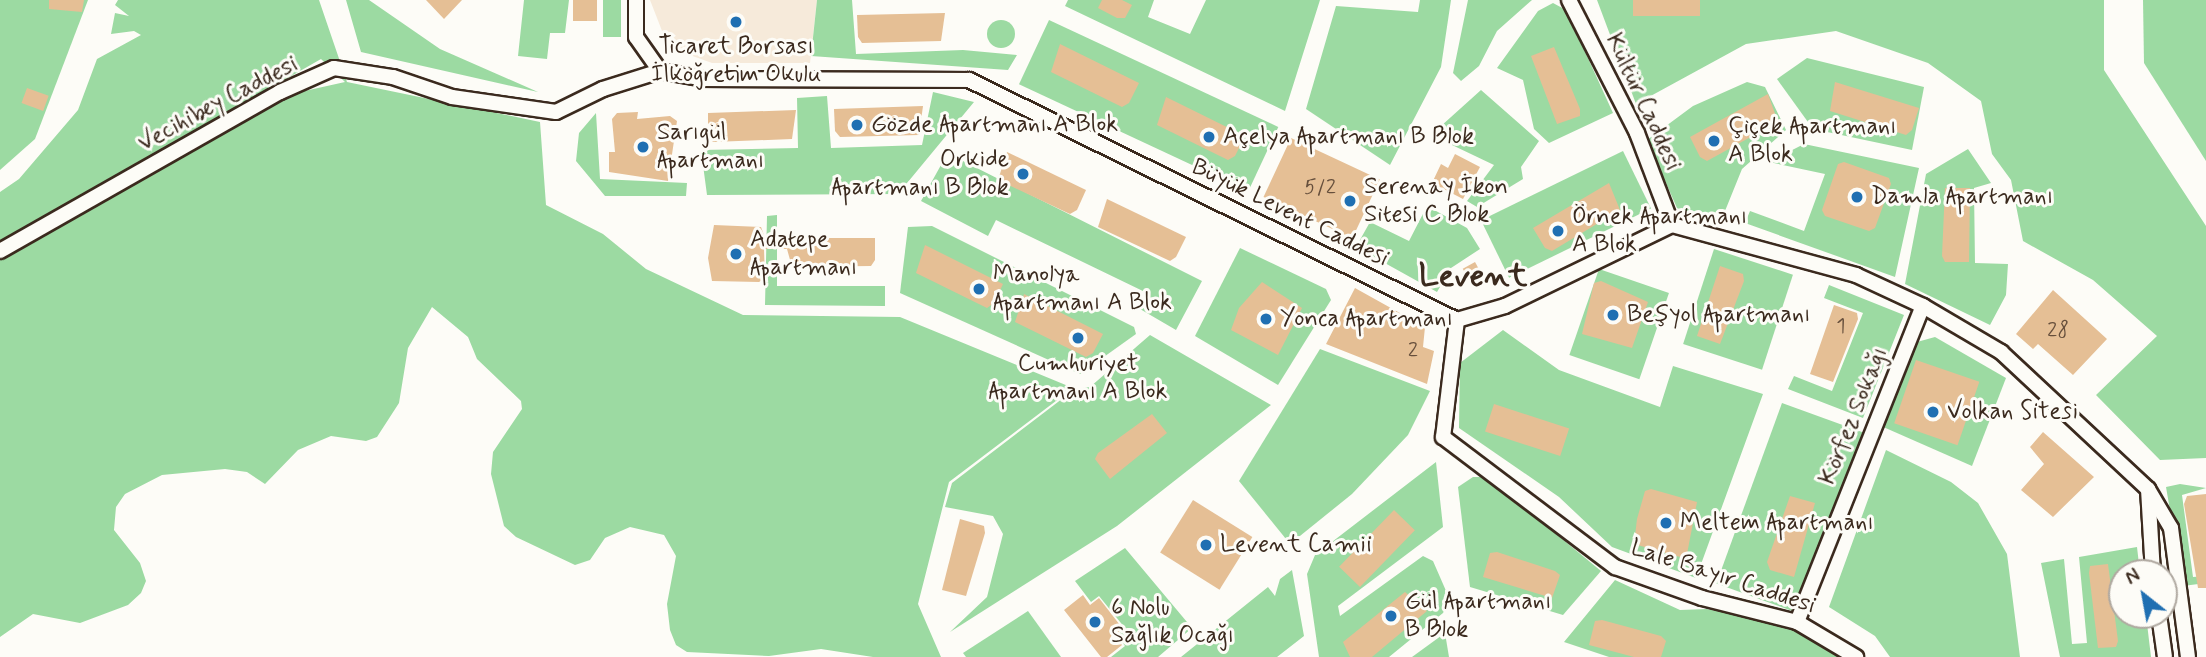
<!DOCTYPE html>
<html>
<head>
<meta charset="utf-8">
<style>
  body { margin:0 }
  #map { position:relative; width:2206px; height:657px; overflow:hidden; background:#fdfcf7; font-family:Mynerve,sans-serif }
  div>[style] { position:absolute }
  .built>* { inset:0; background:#f6eada }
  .green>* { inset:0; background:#9cdaa2; transform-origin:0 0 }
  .round { border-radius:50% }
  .building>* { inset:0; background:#e5bf95; transform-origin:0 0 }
  .roads { filter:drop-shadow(2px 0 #3b2a1e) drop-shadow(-2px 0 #3b2a1e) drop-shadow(0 2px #3b2a1e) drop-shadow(0 -2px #3b2a1e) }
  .minor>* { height:14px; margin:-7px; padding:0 7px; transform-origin:7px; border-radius:7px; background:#fdfcf7 }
  .dots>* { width:19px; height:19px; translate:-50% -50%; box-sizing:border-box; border:4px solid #fdfcf7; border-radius:50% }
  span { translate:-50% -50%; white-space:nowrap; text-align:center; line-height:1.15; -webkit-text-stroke:6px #fdfcf7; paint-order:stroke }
  .number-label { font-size:21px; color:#664f3c }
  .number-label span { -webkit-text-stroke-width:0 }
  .poi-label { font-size:24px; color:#3b2a1e }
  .left { translate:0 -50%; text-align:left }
  .right { translate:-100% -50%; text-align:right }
  .street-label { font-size:24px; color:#3b2a1e }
  .district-label { font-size:32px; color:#3b2a1e; font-weight:700 }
  .north { position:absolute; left:2108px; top:559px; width:70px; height:70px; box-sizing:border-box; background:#fdfcf7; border:2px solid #afa8a0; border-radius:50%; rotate:329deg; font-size:19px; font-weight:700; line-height:28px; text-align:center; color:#3b2a1e }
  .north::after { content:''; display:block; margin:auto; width:24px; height:32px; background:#1f6fb2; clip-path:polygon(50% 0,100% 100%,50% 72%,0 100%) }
</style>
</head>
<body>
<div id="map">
  <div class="built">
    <div style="clip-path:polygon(650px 0,817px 0,810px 63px,712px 63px,687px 54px,664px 36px)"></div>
  </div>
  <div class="green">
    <div style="clip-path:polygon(0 0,88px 0,35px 139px,0 170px)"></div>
    <div style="clip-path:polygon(118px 0,319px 0,347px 82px,540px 122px,546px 205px,603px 234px,646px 269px,743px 315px,900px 317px,1073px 388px,949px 482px,918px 604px,941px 657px,873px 657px,821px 649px,769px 656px,687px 652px,676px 645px,670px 630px,667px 604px,676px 556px,664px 535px,630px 527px,605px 538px,590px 560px,575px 565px,516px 537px,504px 526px,491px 474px,493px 452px,522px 409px,521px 401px,477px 359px,468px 337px,432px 307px,408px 348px,399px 403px,377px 437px,366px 441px,331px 436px,298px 450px,265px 484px,247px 472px,225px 469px,162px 475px,125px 494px,116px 507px,114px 530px,140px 563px,146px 581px,141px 593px,128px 605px,80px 623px,33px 614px,0 637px,0 255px,282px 96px,345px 82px,321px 59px,0 242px,0 192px,19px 179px,78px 110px,97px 59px,141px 35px,134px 31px,111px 34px,115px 13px,129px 16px,115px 5px)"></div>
    <div style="clip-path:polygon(346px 0,369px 0,440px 49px,538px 92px,361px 52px)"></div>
    <div style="clip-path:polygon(524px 0,569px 0,565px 33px,550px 33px,547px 59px,518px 56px)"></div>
    <div style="left:603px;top:0;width:18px;height:37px"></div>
    <div style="clip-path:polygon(817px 0,852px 0,856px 54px,963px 50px,1017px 55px,1008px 70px,811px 56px)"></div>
    <div style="clip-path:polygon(1068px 0,1154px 0,1148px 17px,1190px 34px,1206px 0,1320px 0,1285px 111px,1065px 6px)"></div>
    <div style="clip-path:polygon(1420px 0,1451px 0,1441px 67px,1390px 165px,1306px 109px,1336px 6px,1418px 12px)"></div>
    <div style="clip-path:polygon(1468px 0,1532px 0,1497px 31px,1479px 66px,1461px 81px,1453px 73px)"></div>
    <div style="clip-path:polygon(1597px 0,2104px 0,2104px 70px,2206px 226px,2206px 458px,2160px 460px,2096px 395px,2157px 336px,2093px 280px,2023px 241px,2011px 180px,1992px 154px,1981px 101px,1928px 63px,1836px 31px,1746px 44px,1636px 104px)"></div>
    <div style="clip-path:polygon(2143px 0,2206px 0,2206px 161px,2144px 63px)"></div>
    <div style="clip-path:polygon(1553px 3px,1566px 10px,1613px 113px,1549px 143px,1534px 129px,1523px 80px,1497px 68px,1538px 11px)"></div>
    <div class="round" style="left:987px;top:20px;width:28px;height:28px"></div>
    <div style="left:1049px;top:20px;width:253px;height:71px;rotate:25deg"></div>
    <div style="clip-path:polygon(1807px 58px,1924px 87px,1912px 150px,1813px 129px,1777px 79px)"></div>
    <div style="clip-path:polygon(1747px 82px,1765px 87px,1786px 130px,1742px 169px,1725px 211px,1693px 216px,1677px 208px,1647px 140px,1693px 106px)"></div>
    <div style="clip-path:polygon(1481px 90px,1539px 141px,1521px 167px,1523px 179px,1477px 207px,1467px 201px,1494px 165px,1431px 135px)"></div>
    <div style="clip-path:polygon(933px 92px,974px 102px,898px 194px,707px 195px,701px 150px,798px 148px,797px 98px,827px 96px,831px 148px,922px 145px)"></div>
    <div style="clip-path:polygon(596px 113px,600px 179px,687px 183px,686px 196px,605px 196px,576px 161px,579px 133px)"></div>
    <div style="clip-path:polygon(1804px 144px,1919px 168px,1895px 277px,1745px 223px,1750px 211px,1804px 231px,1825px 174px,1769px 162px)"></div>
    <div style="clip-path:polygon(1968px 149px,1991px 183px,1974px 188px,1975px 263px,2008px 264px,2006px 295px,1990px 325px,1905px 284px,1926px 174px)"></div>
    <div style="left:1623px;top:151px;width:64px;height:158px;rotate:64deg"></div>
    <div style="clip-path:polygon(955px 157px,1202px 281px,1176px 330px,1140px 309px,1147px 293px,996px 220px,988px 236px,921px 201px,941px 165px)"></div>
    <div style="clip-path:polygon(1427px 206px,1467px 228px,1480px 249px,1451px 268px,1437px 292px,1356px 247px,1370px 222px,1409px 241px)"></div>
    <div style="clip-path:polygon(777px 215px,777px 286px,885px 286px,885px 306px,765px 305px,767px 216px)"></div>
    <div style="clip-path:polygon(932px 226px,1134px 327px,1136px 334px,1080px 374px,900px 293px,908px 227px)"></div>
    <div style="clip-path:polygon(1240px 248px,1326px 289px,1331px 300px,1278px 385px,1195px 336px)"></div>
    <div style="left:1714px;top:249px;width:83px;height:100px;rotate:18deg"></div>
    <div style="left:1599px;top:269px;width:74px;height:91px;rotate:19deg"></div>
    <div style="clip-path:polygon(1829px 285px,1904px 315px,1863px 418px,1788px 389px,1794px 376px,1832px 391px,1863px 313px,1824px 298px)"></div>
    <div style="clip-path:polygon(1503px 330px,1559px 370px,1660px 407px,1673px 366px,1763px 394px,1696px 578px,1612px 547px,1559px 497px,1459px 428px,1460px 363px)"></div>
    <div style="clip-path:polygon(1150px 335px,1271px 405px,1117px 526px,950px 632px,987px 597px,1003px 534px,993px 516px,945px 507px,952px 483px,1075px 389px,1090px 387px)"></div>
    <div style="clip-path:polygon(1935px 337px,2006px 378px,1972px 466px,1881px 426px,1917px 342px)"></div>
    <div style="clip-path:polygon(1320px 349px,1430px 391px,1408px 435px,1352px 494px,1290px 544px,1239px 481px)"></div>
    <div style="left:1782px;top:403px;width:88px;height:192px;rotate:20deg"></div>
    <div style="clip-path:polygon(1886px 450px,1951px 482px,1978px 503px,2007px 554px,2020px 657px,1890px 657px,1875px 636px,1829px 607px)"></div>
    <div style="clip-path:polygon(1436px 462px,1443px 527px,1338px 606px,1340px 616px,1423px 556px,1433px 561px,1450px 600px,1443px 613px,1389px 657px,1319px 657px,1307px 574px,1315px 555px)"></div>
    <div style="clip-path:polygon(1473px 477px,1487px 477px,1601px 571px,1563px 615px,1470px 587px,1458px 487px)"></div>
    <div style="clip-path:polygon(2180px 484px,2206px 488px,2182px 495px,2193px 577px,2206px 576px,2206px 583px,2183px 586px,2166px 487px)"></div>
    <div style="clip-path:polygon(2137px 547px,2140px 573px,2122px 573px,2122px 615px,2146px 615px,2151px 657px,2060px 657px,2041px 563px,2064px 559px,2072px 644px,2087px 643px,2079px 557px)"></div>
    <div style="clip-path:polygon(1125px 548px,1192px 628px,1158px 657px,1111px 657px,1125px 646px,1117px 635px,1125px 628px,1099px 596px,1091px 602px,1075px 581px)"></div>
    <div style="clip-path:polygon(1292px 570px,1304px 636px,1277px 657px,1181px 657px,1268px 587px,1275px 596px,1280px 579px)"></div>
    <div style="clip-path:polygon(1615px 580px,1680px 610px,1707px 609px,1798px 628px,1842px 657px,1609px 657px,1564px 642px)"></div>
    <div style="clip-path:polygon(1028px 611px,1061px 657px,966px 657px,963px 653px)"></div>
    <div style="clip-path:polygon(1445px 633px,1449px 657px,1412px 657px)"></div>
  </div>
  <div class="building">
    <div style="clip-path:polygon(49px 0,84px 0,82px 12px,49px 9px)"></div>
    <div style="clip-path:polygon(426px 0,462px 0,444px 19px)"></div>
    <div style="left:573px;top:0;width:24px;height:21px"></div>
    <div style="clip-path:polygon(1102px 0,1122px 0,1132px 5px,1125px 18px,1117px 18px,1098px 8px)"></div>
    <div style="left:1633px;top:0;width:67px;height:16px"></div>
    <div style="clip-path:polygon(945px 13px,941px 41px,862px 43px,858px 37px,857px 15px)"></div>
    <div style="clip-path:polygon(1060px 44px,1139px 83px,1129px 103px,1122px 107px,1051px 72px)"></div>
    <div style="clip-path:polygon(1554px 47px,1580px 109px,1580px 116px,1557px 124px,1531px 56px)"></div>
    <div style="clip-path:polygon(1835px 82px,1919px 108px,1912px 130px,1906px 135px,1830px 111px)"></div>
    <div style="left:27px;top:88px;width:23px;height:16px;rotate:20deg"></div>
    <div style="clip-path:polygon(1768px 94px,1778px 122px,1707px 161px,1700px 157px,1690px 137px)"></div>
    <div style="clip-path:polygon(1166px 97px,1245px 136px,1235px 156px,1228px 160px,1157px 125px)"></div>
    <div style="clip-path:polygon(923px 106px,919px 135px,840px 137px,835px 131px,834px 109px)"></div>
    <div style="clip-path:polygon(796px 110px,792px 139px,713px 142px,708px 135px,708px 113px)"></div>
    <div style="clip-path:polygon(638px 112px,637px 119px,670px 116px,677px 121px,668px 181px,609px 172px,609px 152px,615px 152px,612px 119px,617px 113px)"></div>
    <div style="left:1291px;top:138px;width:98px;height:65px;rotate:25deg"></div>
    <div style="clip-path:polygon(1007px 152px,1086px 190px,1077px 210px,1070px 214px,998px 180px)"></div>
    <div style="clip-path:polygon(1455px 154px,1480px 167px,1463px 199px,1432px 183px,1441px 164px,1448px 168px)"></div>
    <div style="clip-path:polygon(1844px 162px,1889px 178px,1891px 184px,1875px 228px,1869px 231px,1825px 216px,1822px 210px,1838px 164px)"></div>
    <div style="clip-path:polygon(1609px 183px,1620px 210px,1552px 251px,1545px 248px,1533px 228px)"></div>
    <div style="clip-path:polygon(1945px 188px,1970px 188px,1969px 262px,1945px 262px,1942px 256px)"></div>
    <div style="clip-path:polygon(1107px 199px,1186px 237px,1176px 257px,1170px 261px,1098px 227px)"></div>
    <div style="clip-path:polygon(714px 225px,761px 227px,765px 238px,875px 238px,875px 260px,871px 266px,792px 267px,787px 249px,764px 249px,765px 278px,759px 282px,712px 281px,708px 258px)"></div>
    <div style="clip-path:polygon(925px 245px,1003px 284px,994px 303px,987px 308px,916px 273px)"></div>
    <div style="left:1475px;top:262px;width:18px;height:14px;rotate:61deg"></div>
    <div style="clip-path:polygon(1720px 266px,1743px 274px,1744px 281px,1720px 344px,1697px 336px)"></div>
    <div style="clip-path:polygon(1601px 281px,1648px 302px,1632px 348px,1582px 334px,1594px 283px)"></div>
    <div style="clip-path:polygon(1262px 282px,1302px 308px,1278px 355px,1231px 330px,1239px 308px)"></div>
    <div style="clip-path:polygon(1355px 288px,1425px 327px,1423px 347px,1434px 351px,1427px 384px,1326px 344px)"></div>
    <div style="clip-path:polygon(2053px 290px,2107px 339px,2073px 375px,2038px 344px,2033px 349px,2016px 334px)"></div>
    <div style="clip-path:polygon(1024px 294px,1103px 334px,1093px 353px,1086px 357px,1015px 322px)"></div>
    <div style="clip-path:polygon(1834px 305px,1857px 313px,1858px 319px,1833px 382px,1810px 374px)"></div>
    <div style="left:1916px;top:360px;width:67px;height:67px;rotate:19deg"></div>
    <div style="left:1494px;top:404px;width:79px;height:29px;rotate:18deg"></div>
    <div style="clip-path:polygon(1152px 414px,1167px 433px,1110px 479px,1095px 459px,1098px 453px)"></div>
    <div style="clip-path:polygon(2043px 432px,2094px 477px,2053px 517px,2021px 490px,2044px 464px,2030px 447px)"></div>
    <div style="clip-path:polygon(1651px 489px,1697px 502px,1687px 554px,1680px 557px,1634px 544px,1637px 519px,1645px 491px)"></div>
    <div style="clip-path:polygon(2206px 494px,2206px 588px,2198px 588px,2184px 504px,2187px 496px)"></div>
    <div style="clip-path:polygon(1790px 496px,1815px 503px,1794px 577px,1770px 570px,1767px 562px)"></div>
    <div style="left:1193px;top:500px;width:70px;height:62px;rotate:32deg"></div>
    <div style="left:1394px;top:510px;width:29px;height:79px;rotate:44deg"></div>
    <div style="clip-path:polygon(960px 519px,984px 526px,985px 533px,966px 596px,942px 590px)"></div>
    <div style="clip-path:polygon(1497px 552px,1555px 571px,1560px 575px,1552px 598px,1483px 577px,1490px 553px)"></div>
    <div style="clip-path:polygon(2108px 564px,2118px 641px,2116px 647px,2098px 648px,2089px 573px,2090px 566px)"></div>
    <div style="clip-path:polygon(1405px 592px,1427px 611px,1372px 657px,1350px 657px,1343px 642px)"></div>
    <div style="clip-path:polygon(1083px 595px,1090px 605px,1099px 598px,1123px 629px,1115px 635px,1122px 645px,1107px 657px,1101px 657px,1064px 610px)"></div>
    <div style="clip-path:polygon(1602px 620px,1661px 636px,1666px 641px,1661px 657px,1634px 657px,1589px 645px,1595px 621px)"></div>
  </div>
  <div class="roads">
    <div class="minor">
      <div style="left:636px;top:0;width:37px;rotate:90deg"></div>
      <div style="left:636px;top:37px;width:42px;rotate:54.8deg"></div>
      <div style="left:660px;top:71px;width:46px;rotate:10.1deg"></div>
      <div style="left:705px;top:79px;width:264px;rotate:0.2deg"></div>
      <div style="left:969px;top:80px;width:544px;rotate:26.19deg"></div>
      <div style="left:1457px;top:320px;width:50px;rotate:-16.3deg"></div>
      <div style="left:1505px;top:306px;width:186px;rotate:-25.9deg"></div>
      <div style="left:1672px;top:225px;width:191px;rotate:15.2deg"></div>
      <div style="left:1856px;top:275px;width:74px;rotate:24.8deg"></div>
      <div style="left:1923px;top:306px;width:91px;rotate:30.5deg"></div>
      <div style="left:2001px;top:352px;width:201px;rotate:43deg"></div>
      <div style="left:2148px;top:489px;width:45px;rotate:59.5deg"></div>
      <div style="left:2171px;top:528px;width:130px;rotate:82.5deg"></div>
      <div style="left:1569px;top:0;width:149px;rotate:62.9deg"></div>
      <div style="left:1637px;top:133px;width:98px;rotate:69.2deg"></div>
      <div style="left:0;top:251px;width:322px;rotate:-29.6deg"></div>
      <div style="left:280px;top:92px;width:59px;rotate:-24deg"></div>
      <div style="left:334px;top:68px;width:60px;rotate:8.7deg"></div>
      <div style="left:393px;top:77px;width:62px;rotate:18.7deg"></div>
      <div style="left:452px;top:97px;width:105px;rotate:8.2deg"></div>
      <div style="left:556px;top:112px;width:52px;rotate:-26.1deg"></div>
      <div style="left:603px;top:89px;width:60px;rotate:-17.5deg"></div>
      <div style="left:1457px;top:320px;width:118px;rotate:96.8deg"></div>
      <div style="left:1443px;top:437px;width:216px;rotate:37.1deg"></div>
      <div style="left:1615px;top:567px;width:92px;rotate:19.6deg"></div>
      <div style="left:1702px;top:598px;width:98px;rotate:14.2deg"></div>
      <div style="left:1797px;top:622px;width:69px;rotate:30.7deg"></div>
      <div style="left:2148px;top:489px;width:84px;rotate:86.6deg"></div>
      <div style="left:2159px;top:615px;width:42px;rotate:81.9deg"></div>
      <div style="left:1797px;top:622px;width:340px;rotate:-68.3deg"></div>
    </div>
  </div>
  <div class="dots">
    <div style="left:736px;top:22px;background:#1f6fb2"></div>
    <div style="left:857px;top:125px;background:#1f6fb2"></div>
    <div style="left:1209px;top:137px;background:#1f6fb2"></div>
    <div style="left:1714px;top:141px;background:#1f6fb2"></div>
    <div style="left:643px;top:147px;background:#1f6fb2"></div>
    <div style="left:1023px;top:174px;background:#1f6fb2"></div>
    <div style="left:1857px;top:197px;background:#1f6fb2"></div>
    <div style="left:1350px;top:201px;background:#1f6fb2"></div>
    <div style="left:1558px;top:231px;background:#1f6fb2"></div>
    <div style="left:736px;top:254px;background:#1f6fb2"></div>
    <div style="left:979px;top:289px;background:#1f6fb2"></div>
    <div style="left:1613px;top:315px;background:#1f6fb2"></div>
    <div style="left:1266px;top:319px;background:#1f6fb2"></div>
    <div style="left:1078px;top:338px;background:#1f6fb2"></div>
    <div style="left:1933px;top:412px;background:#1f6fb2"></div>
    <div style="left:1666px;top:523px;background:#1f6fb2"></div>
    <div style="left:1206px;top:545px;background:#1f6fb2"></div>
    <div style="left:1391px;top:616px;background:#1f6fb2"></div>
    <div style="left:1095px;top:622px;background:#1f6fb2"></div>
  </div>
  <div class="number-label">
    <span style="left:1320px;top:187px">5/2</span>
    <span style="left:1841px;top:326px">1</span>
    <span style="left:2058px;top:330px">28</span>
    <span style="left:1413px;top:350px">2</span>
  </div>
  <div class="poi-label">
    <span style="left:736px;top:61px">Ticaret Borsası<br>İlköğretim Okulu</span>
    <span class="left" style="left:871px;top:125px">Gözde Apartmanı A Blok</span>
    <span class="left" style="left:1728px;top:141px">Çiçek Apartmanı<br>A Blok</span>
    <span class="left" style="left:657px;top:147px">Sarıgül<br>Apartmanı</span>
    <span class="left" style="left:1223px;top:137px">Açelya Apartmanı B Blok</span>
    <span class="right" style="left:1009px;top:174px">Orkide<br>Apartmanı B Blok</span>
    <span class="left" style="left:1364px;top:201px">Serenay İkon<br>Sitesi C Blok</span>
    <span class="left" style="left:1871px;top:197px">Damla Apartmanı</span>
    <span class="left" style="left:1572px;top:231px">Örnek Apartmanı<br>A Blok</span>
    <span class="left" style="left:750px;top:254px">Adatepe<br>Apartmanı</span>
    <span class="left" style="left:993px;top:289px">Manolya<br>Apartmanı A Blok</span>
    <span class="left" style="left:1627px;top:315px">Beşyol Apartmanı</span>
    <span class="left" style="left:1280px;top:319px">Yonca Apartmanı</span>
    <span style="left:1078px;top:378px">Cumhuriyet<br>Apartmanı A Blok</span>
    <span class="left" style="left:1947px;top:412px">Volkan Sitesi</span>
    <span class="left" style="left:1680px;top:523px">Meltem Apartmanı</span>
    <span class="left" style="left:1220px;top:545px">Levent Camii</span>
    <span class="left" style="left:1405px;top:616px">Gül Apartmanı<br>B Blok</span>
    <span class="left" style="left:1111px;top:622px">6 Nolu<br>Sağlık Ocağı</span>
  </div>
  <div class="street-label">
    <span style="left:1643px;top:102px;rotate:65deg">Kültür Caddesi</span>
    <span style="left:218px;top:104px;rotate:-28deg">Vecihibey Caddesi</span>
    <span style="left:1290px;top:213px;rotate:26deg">Büyük Levent Caddesi</span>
    <span style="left:1854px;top:416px;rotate:-68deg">Körfez Sokağı</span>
    <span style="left:1723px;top:577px;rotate:18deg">Lale Bayır Caddesi</span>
  </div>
  <div class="district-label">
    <span style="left:1473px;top:276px">Levent</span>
  </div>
  <div class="north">N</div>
</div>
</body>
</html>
